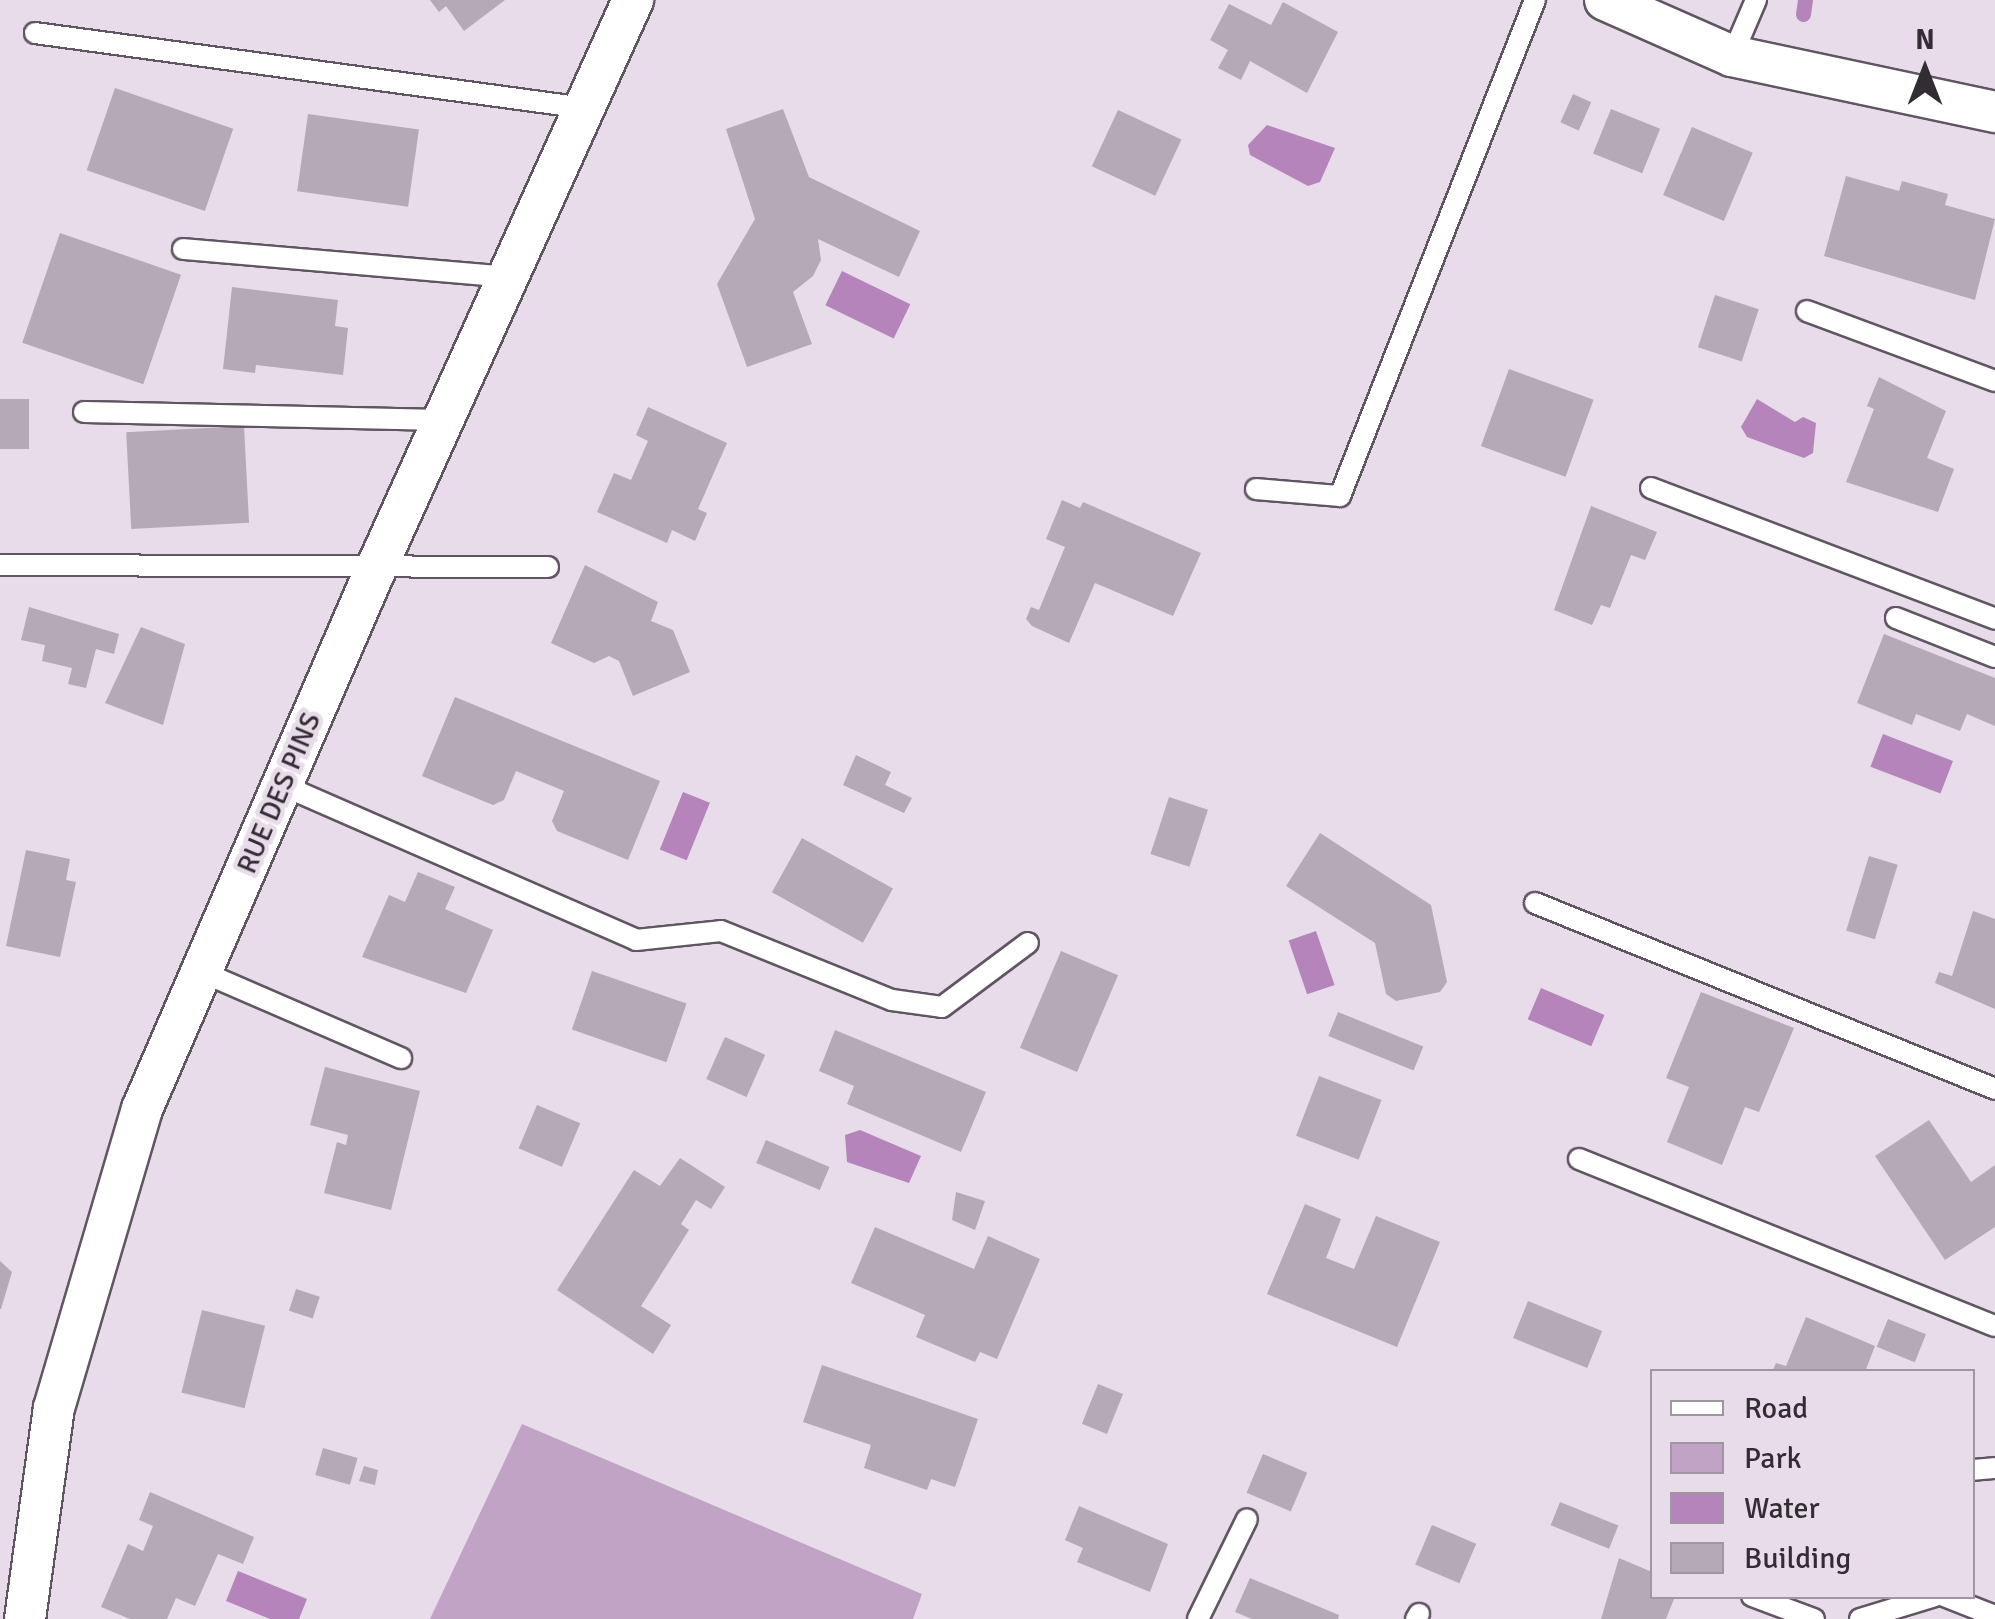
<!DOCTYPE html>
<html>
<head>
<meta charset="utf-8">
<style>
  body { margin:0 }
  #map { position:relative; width:1995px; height:1619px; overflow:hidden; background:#e8dcea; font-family:Signika,sans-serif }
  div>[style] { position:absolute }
  .green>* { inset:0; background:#c0a3c5 }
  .water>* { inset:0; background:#b484bb; transform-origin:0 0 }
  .stream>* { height:15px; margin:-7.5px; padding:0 7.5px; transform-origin:7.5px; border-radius:7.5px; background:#b484bb }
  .building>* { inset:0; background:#b5a9b6; transform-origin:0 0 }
  .roads { filter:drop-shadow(2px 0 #605662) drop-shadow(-2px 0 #605662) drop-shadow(0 2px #605662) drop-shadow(0 -2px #605662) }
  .service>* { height:20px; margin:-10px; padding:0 10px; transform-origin:10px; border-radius:10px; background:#fff }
  .minor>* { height:40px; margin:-20px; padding:0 20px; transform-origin:20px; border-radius:20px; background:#fff }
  span { translate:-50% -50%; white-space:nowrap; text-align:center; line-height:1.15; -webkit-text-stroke:9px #e8dcea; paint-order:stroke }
  .street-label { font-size:28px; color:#322d33 }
  .legend { position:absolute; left:1650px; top:1369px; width:325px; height:230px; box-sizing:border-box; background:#e8dcea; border:2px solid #9f96a1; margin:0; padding:12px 18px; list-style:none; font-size:30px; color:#322d33 }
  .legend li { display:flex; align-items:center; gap:20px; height:50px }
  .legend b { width:50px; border:2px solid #9f96a1 }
  .north { position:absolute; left:1875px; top:20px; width:100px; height:100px; -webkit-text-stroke:8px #e8dcea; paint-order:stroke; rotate:0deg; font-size:28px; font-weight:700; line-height:40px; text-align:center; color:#322d33 }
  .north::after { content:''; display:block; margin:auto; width:35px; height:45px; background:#322d33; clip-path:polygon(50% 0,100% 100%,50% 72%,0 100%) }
</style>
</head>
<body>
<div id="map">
  <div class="green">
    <div style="clip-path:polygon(522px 1424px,922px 1594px,913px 1619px,430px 1619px)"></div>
  </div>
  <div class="water">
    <div style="clip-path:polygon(1267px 125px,1335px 148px,1320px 182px,1308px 186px,1250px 155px,1248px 145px)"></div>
    <div style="left:842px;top:271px;width:76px;height:38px;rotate:26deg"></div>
    <div style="clip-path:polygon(1757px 399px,1795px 422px,1803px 417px,1816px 423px,1813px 453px,1804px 458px,1747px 437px,1741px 427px)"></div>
    <div style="left:1883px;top:734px;width:75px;height:35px;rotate:21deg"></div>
    <div style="left:683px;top:792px;width:29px;height:62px;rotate:22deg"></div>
    <div style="left:1316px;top:931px;width:57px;height:29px;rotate:71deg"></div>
    <div style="left:1541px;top:988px;width:69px;height:34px;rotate:23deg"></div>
    <div style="clip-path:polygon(860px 1130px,921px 1156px,909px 1183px,847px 1162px,845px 1135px)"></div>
    <div style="clip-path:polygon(238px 1571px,307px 1599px,299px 1619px,270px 1619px,226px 1601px)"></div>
  </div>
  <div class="stream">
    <div style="left:1803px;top:14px;width:14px;rotate:-82deg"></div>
  </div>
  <div class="building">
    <div style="clip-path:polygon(430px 0,505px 0,464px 31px,446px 6px,439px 12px)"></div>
    <div style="clip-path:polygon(1283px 2px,1338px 32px,1307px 93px,1250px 61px,1241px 80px,1218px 68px,1228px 50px,1210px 40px,1229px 4px,1271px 25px)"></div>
    <div style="left:115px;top:88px;width:125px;height:87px;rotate:19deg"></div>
    <div style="left:1573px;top:94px;width:20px;height:31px;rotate:24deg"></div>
    <div style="clip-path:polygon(783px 109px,809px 177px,920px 231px,899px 277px,818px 239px,821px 260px,813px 276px,793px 292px,812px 344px,747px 367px,717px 284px,755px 219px,726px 129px)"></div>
    <div style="left:1611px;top:109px;width:53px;height:48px;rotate:22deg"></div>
    <div style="left:1118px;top:110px;width:70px;height:62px;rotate:25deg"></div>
    <div style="left:308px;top:114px;width:112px;height:78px;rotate:8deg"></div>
    <div style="left:1692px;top:127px;width:66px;height:74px;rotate:23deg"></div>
    <div style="clip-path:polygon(1846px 176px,1899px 191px,1902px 181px,1948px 194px,1945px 205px,1995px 219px,1975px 300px,1824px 256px)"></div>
    <div style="left:60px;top:233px;width:128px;height:116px;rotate:19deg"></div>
    <div style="clip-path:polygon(232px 287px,338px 300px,335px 326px,348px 328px,343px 375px,256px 365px,255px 373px,223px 369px)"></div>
    <div style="left:1715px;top:295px;width:46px;height:55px;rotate:18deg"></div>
    <div style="left:1509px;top:369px;width:90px;height:82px;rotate:20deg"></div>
    <div style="clip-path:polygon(1879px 377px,1946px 411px,1927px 458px,1954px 469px,1938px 512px,1846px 482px,1874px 409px,1867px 406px)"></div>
    <div style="left:0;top:399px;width:29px;height:50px"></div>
    <div style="clip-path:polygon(648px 407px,727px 443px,698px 509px,707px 513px,695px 541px,672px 530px,667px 543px,597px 512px,614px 473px,631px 480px,648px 441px,636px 435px)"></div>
    <div style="left:244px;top:426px;width:97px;height:118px;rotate:87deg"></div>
    <div style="clip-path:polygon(1062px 500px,1080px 508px,1083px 502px,1201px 553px,1173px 616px,1095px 583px,1069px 643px,1032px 626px,1026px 619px,1031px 607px,1039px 610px,1065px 547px,1046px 539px)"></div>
    <div style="clip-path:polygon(1591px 506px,1657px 532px,1645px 560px,1631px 555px,1610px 608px,1601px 605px,1592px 625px,1554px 610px)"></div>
    <div style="clip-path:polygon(585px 565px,658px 602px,651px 621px,673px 630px,690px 672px,633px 696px,619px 661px,609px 656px,594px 663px,551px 643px)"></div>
    <div style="clip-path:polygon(29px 607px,119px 634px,114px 654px,96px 649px,86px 688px,68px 684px,72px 668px,42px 661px,45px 645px,21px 640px)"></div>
    <div style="clip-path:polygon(141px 627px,185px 644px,163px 725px,105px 703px)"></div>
    <div style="clip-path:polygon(1884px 634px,1995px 678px,1995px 726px,1967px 714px,1960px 731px,1916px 714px,1912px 725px,1857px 703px)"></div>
    <div style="clip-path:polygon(455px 697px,660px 781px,628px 860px,557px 831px,552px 821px,564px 791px,516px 771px,504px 800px,493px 805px,422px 776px)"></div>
    <div style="clip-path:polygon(856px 755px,891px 772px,885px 785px,912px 798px,904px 813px,843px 785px)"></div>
    <div style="left:1169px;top:797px;width:41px;height:60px;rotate:18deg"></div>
    <div style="clip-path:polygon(1320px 833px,1431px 905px,1447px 982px,1440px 992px,1396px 1001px,1386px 994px,1375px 943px,1286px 886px)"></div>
    <div style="left:802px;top:838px;width:104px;height:62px;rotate:29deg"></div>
    <div style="clip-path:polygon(26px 850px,70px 859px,66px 880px,76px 882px,60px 957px,6px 946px)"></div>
    <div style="left:1869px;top:856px;width:30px;height:78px;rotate:17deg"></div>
    <div style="clip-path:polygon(418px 872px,455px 887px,445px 909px,493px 930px,466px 993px,362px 957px,389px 895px,405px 902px)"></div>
    <div style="clip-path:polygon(1973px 911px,1995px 919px,1995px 1009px,1935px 983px,1939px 972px,1952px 976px)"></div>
    <div style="left:1061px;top:951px;width:62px;height:105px;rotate:23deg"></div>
    <div style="left:592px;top:971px;width:100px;height:62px;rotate:19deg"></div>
    <div style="clip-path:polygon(1701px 992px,1794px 1028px,1759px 1112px,1745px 1107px,1722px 1165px,1667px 1142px,1689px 1087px,1666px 1078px)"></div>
    <div style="left:1338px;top:1012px;width:92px;height:26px;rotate:22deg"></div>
    <div style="clip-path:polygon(835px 1030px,986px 1092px,961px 1152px,847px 1104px,854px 1086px,819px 1071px)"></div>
    <div style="left:725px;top:1037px;width:44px;height:46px;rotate:24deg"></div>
    <div style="clip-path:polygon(325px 1067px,420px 1091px,391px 1210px,324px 1193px,337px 1142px,346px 1145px,348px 1135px,310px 1125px)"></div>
    <div style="left:1319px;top:1076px;width:67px;height:64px;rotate:21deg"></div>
    <div style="left:537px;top:1105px;width:47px;height:47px;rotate:23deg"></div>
    <div style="clip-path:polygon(1929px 1120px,1971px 1182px,1995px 1165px,1995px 1227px,1945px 1260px,1875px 1156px)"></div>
    <div style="left:766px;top:1140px;width:69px;height:25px;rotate:23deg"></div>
    <div style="clip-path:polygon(680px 1158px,725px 1187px,711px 1209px,696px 1200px,681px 1224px,689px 1230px,641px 1306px,671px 1325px,653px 1354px,557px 1290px,634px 1170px,660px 1186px)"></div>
    <div style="clip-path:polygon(956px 1192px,985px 1201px,975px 1230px,952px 1220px)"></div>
    <div style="clip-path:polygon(1305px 1204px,1341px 1219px,1326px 1258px,1354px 1269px,1376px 1216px,1440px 1242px,1397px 1347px,1267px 1294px)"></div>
    <div style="clip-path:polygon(875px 1227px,974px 1269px,988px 1236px,1040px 1259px,997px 1359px,980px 1352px,975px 1362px,916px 1337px,925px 1315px,851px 1283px)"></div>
    <div style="clip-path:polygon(0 1261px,12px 1272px,1px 1309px,0 1309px)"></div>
    <div style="left:296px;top:1289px;width:25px;height:23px;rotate:18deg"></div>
    <div style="left:1528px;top:1301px;width:80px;height:40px;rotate:22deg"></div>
    <div style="left:202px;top:1310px;width:65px;height:85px;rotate:14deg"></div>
    <div style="clip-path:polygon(1806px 1317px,1875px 1346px,1865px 1372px,1772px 1372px,1776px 1363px,1786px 1366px)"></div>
    <div style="left:1888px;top:1319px;width:41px;height:30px;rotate:22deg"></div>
    <div style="clip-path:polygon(822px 1365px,978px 1419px,955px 1487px,931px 1479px,927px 1490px,864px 1468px,871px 1445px,803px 1422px)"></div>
    <div style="left:1098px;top:1384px;width:27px;height:43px;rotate:22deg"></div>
    <div style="left:323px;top:1448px;width:36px;height:28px;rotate:16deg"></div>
    <div style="left:1263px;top:1454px;width:48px;height:42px;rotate:23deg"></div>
    <div style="clip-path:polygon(364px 1466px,378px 1470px,375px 1485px,359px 1481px)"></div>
    <div style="clip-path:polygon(150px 1492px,254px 1537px,243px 1564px,218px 1554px,195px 1606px,176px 1598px,167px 1619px,130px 1619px,101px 1607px,128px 1544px,143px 1551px,153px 1526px,139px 1520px)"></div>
    <div style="left:1560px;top:1502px;width:63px;height:25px;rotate:22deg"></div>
    <div style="clip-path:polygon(1079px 1506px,1168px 1544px,1150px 1592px,1077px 1562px,1083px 1548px,1065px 1540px)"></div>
    <div style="left:1432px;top:1525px;width:48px;height:43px;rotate:23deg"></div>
    <div style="clip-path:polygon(1619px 1558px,1652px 1572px,1652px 1596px,1674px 1599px,1666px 1619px,1601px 1619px)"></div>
    <div style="clip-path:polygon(1250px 1578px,1339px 1615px,1338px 1619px,1252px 1619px,1235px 1612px)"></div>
  </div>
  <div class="roads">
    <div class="service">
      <div style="left:35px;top:33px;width:555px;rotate:7.77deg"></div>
      <div style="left:1732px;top:56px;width:61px;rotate:-66.8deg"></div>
      <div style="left:183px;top:249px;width:326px;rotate:4.9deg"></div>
      <div style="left:1807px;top:311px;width:201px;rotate:20.4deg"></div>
      <div style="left:84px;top:412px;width:359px;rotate:1.3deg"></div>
      <div style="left:1651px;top:488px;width:368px;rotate:20.8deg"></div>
      <div style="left:1256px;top:489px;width:84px;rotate:4.8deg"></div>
      <div style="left:1340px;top:496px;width:533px;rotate:-68.54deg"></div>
      <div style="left:0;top:565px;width:548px;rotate:0.21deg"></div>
      <div style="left:1896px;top:618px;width:106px;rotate:21.5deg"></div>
      <div style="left:282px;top:785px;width:386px;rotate:23.6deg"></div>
      <div style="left:636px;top:940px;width:85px;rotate:-6deg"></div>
      <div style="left:721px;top:931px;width:184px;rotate:22deg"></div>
      <div style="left:892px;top:1000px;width:50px;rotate:8deg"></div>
      <div style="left:942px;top:1007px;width:107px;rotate:-36.7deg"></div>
      <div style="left:1535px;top:903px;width:496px;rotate:22deg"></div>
      <div style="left:202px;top:972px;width:217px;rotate:23.4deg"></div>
      <div style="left:1579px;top:1159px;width:448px;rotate:21.9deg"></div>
      <div style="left:1972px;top:1470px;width:23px;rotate:-5deg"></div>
      <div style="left:1752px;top:1596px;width:66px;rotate:20.4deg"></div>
      <div style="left:1944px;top:1596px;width:55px;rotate:21.4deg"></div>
      <div style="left:1198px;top:1619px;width:111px;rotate:-63.9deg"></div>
      <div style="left:1416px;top:1619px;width:6px;rotate:-59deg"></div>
      <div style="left:1860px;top:1619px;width:78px;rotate:-17deg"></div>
    </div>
    <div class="minor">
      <div style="left:1605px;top:0;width:139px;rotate:23.8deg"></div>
      <div style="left:1732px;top:56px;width:269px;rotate:12deg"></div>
      <div style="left:25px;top:1619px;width:213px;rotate:-82.2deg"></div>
      <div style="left:54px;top:1408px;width:312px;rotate:-73.6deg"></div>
      <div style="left:142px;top:1109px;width:574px;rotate:-66.6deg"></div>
      <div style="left:370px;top:582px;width:639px;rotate:-65.68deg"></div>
    </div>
  </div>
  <div class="street-label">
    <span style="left:279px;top:793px;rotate:-67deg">RUE DES PINS</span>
  </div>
  <ul class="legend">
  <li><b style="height:12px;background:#fff"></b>Road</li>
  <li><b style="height:28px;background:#c0a3c5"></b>Park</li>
  <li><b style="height:28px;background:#b484bb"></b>Water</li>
  <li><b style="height:28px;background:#b5a9b6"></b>Building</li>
  </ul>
  <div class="north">N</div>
</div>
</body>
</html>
